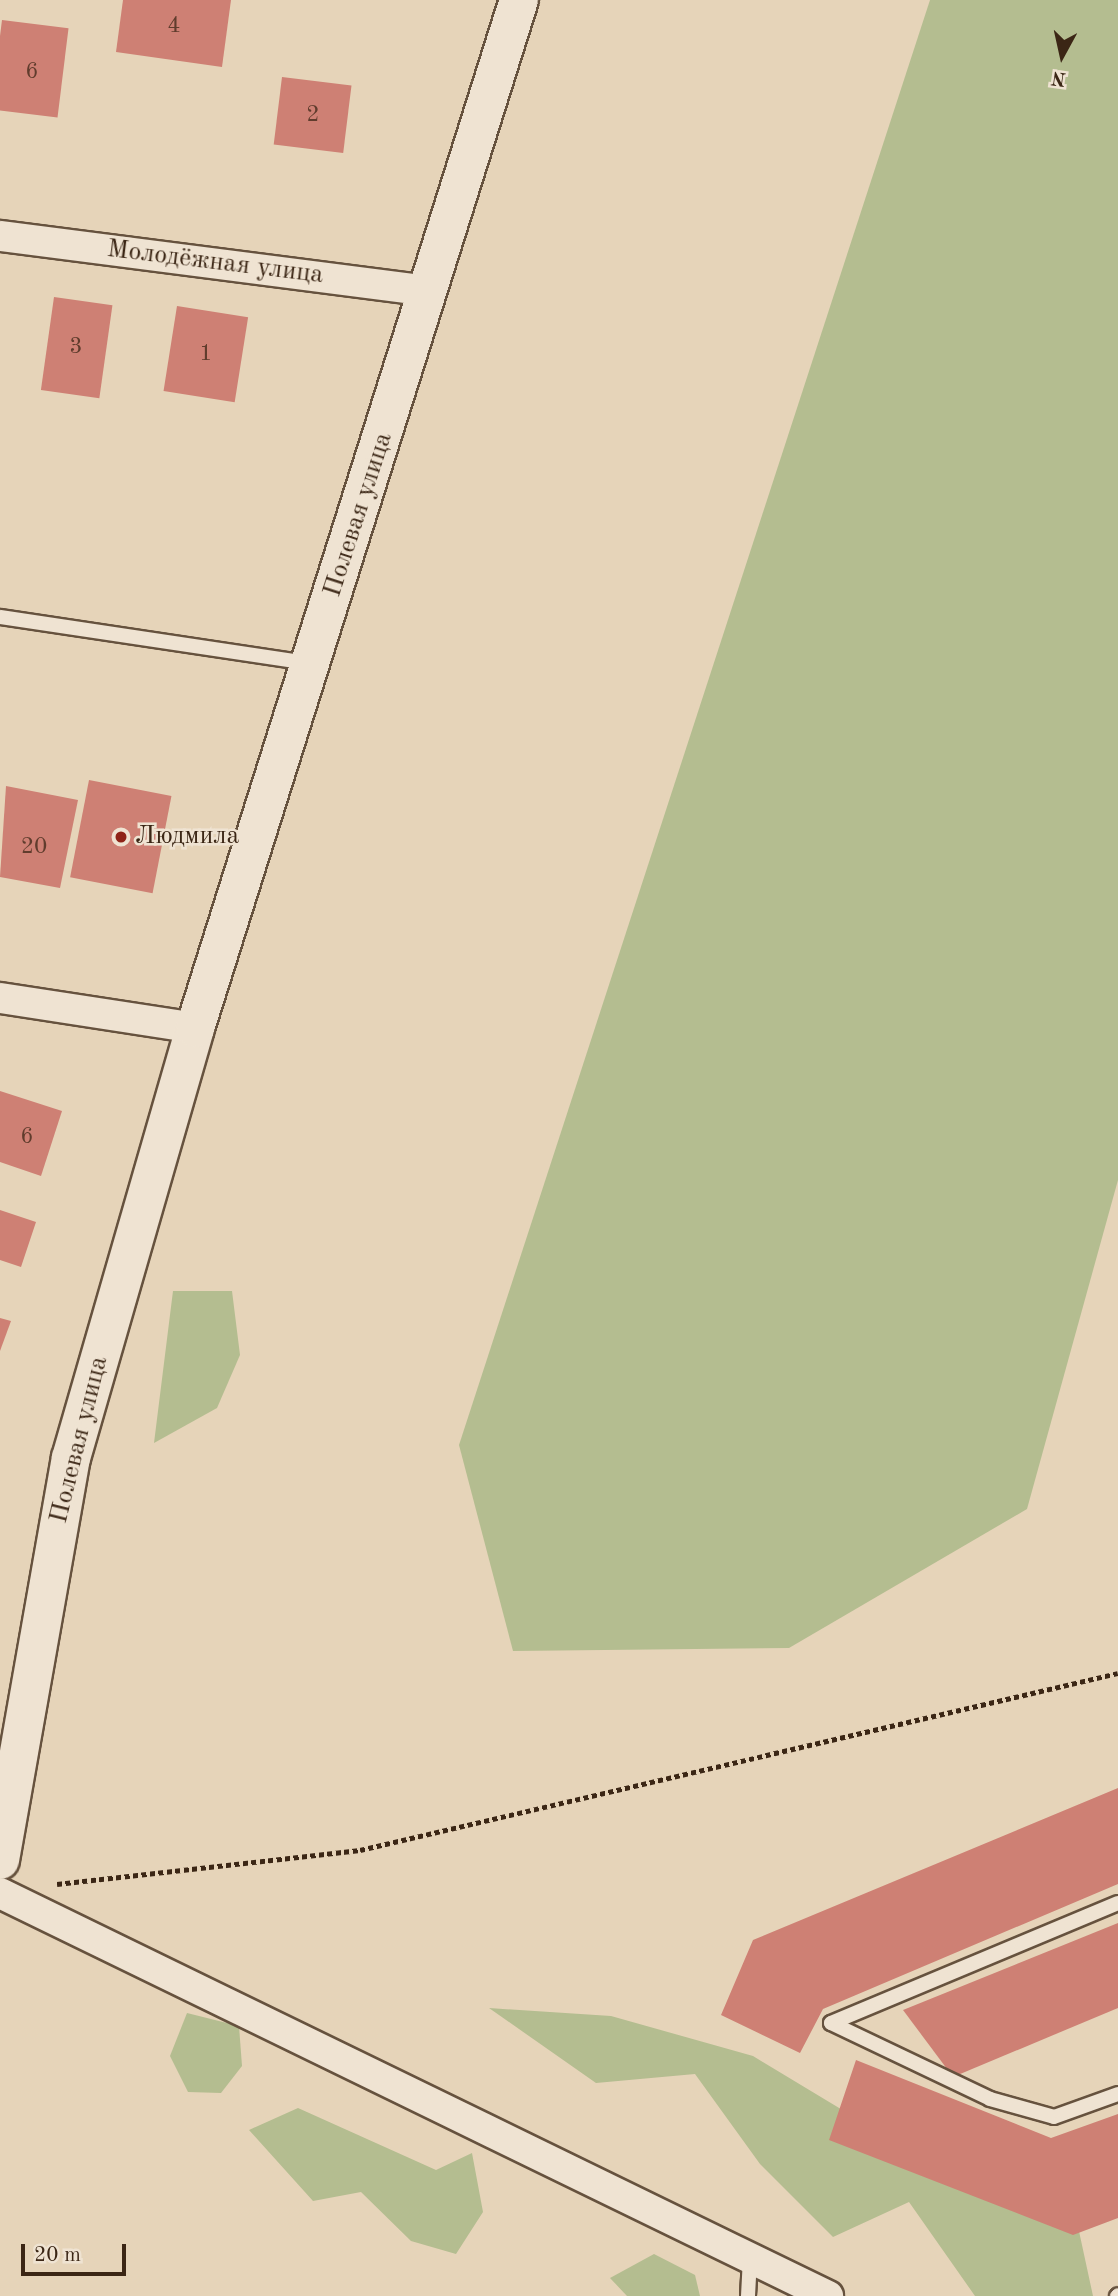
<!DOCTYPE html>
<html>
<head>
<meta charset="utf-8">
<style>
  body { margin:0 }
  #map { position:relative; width:1118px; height:2296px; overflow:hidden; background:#e6d4b9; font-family:"Old Standard TT",serif }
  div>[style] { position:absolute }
  .green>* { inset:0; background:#b4bd90 }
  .building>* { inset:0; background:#ce8074; transform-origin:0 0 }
  .path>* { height:4.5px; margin-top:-2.25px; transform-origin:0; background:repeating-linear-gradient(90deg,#3b2615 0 5px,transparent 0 8.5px) }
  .roads { filter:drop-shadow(2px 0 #66523e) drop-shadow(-2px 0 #66523e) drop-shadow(0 2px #66523e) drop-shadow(0 -2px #66523e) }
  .lane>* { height:14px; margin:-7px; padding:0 7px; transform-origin:7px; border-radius:7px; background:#efe3d2 }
  .street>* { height:30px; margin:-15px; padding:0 15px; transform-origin:15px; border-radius:15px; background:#efe3d2 }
  .secondary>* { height:38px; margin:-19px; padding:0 19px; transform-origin:19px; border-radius:19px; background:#efe3d2 }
  .dots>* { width:19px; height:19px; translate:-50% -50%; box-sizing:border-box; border:4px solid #efe3d2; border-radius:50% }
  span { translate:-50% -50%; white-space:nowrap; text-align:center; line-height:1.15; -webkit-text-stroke:5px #efe3d2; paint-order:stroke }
  .number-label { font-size:23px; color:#603c2d }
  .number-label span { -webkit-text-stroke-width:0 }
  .street-label { font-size:26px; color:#3b2615 }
  .poi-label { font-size:26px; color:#3b2615 }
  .left { translate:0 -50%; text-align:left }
  .north { position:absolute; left:1027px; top:21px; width:70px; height:70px; -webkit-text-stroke:5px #efe3d2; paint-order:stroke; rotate:188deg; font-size:19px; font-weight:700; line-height:28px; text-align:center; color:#3b2615 }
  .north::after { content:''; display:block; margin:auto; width:24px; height:32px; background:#3b2615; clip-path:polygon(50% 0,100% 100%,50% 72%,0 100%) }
  .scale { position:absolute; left:21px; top:2244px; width:105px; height:32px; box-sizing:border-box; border:4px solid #3b2615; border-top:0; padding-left:9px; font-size:21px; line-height:24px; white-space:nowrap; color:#3b2615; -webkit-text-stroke:5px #efe3d2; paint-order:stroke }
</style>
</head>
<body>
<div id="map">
  <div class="green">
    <div style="clip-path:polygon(930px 0,1118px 0,1118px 1180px,1027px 1509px,789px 1648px,513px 1651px,459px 1445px)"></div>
    <div style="clip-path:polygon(173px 1291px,232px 1291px,240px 1355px,217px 1408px,154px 1443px)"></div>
    <div style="clip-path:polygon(489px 2008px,611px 2016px,753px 2056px,869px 2126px,1074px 2208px,1093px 2296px,975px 2296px,909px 2202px,833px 2237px,760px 2164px,695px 2074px,596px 2083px)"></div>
    <div style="clip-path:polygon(187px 2013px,239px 2026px,242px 2066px,221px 2093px,188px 2092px,170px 2056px)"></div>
    <div style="clip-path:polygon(298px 2108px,436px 2170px,472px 2153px,483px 2212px,456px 2254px,411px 2241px,361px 2192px,313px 2201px,249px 2130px)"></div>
    <div style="clip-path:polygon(654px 2254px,695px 2275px,700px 2296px,627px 2296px,610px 2278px)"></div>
  </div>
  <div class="building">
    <div style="clip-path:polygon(123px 0,231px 0,222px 67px,116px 52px)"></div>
    <div style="left:2px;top:20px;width:67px;height:90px;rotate:7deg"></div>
    <div style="left:282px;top:77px;width:70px;height:68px;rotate:7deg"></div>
    <div style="left:54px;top:297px;width:59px;height:94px;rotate:8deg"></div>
    <div style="left:177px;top:306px;width:72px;height:86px;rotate:9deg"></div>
    <div style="left:89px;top:780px;width:84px;height:99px;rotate:11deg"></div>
    <div style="clip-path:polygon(6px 786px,78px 800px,60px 888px,0 877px)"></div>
    <div style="clip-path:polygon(0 1091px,62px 1111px,41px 1176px,0 1162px)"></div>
    <div style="clip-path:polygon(0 1210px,36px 1222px,21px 1267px,0 1260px)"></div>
    <div style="clip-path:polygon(0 1318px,11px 1321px,0 1351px)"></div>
    <div style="clip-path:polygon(1118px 1788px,1118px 1884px,823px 2009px,800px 2053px,721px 2015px,753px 1940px)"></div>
    <div style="clip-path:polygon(1118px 1923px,1118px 2008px,953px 2077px,903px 2010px)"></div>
    <div style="clip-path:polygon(856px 2060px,1051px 2138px,1118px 2114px,1118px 2218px,1073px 2235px,829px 2140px)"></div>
  </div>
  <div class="path">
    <div style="left:57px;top:1884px;width:305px;rotate:-6.4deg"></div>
    <div style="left:360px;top:1850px;width:778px;rotate:-13.14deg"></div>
  </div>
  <div class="roads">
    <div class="lane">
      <div style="left:0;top:617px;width:310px;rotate:8.5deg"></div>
      <div style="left:1118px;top:1903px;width:311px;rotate:157.3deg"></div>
      <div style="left:831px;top:2023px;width:176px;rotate:25.5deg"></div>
      <div style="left:990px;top:2099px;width:66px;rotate:15.7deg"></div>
      <div style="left:1054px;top:2117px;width:68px;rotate:-19.8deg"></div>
      <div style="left:748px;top:2296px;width:39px;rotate:-87deg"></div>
      <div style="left:1117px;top:2296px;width:1px;rotate:-45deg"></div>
    </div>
    <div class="street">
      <div style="left:0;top:236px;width:434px;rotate:7.3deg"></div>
      <div style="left:0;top:998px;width:197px;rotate:8.7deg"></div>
      <div style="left:0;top:1893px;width:921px;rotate:25.95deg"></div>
    </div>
    <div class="secondary">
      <div style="left:0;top:1860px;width:408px;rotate:-80deg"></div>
      <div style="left:71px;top:1458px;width:448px;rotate:-73.9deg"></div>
      <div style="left:195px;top:1028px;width:1078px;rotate:-72.51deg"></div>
    </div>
  </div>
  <div class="dots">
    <div style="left:121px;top:837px;background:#8f2418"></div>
  </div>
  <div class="number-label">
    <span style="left:174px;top:26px">4</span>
    <span style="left:32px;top:72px">6</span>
    <span style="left:313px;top:115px">2</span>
    <span style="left:76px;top:347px">3</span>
    <span style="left:206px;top:354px">1</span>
    <span style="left:34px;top:847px">20</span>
    <span style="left:27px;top:1137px">6</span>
  </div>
  <div class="street-label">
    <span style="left:215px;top:263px;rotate:7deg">Молодёжная улица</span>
    <span style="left:359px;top:515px;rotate:-72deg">Полевая улица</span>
    <span style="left:80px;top:1440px;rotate:-76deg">Полевая улица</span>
  </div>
  <div class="poi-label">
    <span class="left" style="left:135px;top:837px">Людмила</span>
  </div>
  <div class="north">N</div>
  <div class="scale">20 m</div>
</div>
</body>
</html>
